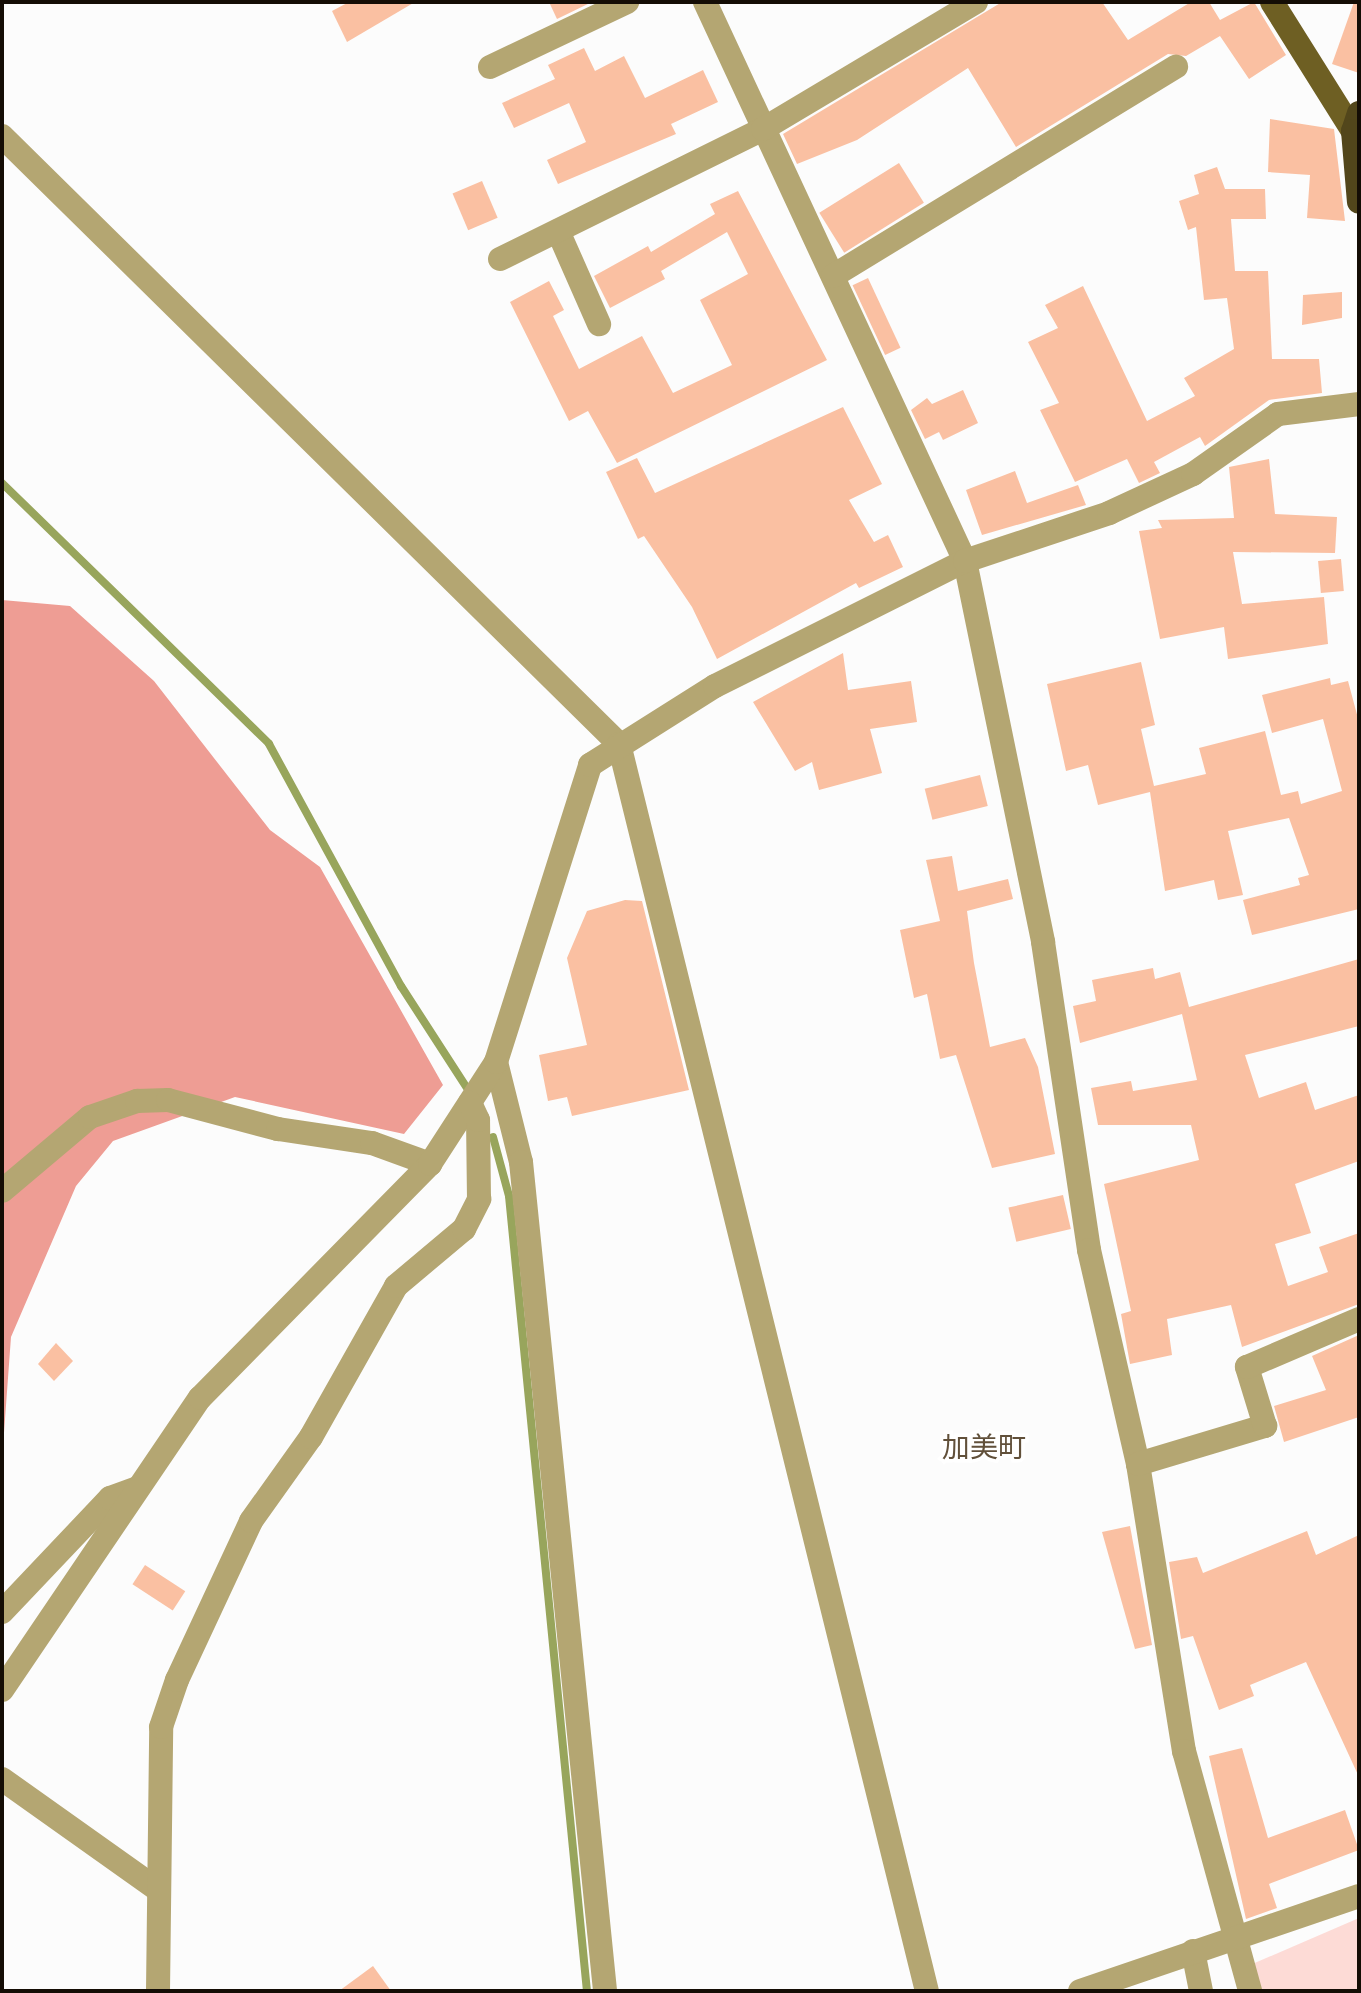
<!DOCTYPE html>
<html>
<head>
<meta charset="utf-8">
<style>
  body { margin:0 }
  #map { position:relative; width:1361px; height:1993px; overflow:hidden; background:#fcfcfc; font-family:"Zilla Slab","Noto Sans JP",serif }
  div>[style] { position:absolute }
  .green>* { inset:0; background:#fddbd6 }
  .forest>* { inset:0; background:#ee9d94 }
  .stream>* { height:8px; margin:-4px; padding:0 4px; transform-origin:4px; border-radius:4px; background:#98a55c }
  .building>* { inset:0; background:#fac0a2; transform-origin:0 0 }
  .minor>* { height:24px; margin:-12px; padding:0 12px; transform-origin:12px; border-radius:12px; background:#b4a672 }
  .major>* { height:24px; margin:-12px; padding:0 12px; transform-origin:12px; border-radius:12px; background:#6e5f23 }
  .highway>* { height:24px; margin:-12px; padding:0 12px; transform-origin:12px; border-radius:12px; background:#52461b }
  span { translate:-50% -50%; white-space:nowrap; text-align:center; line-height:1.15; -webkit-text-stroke:7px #fff; paint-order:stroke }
  .neighbourhood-label { font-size:28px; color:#61503a }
  .frame { position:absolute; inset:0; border:4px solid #140d05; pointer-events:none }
</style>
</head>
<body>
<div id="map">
  <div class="green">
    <div style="clip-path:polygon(1359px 1918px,1359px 1991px,1259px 1991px,1250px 1965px)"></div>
  </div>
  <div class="forest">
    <div style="clip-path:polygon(2px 600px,70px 606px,154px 681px,270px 830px,320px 867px,443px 1085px,404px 1134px,235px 1097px,113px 1141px,76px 1186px,11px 1337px,2px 1460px)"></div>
  </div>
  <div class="stream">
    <div style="left:2px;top:483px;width:373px;rotate:44.3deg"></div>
    <div style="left:269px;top:744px;width:276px;rotate:61.4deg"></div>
    <div style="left:401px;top:986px;width:121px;rotate:57.1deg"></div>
    <div style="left:493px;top:1137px;width:61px;rotate:74.8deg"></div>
    <div style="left:509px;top:1196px;width:799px;rotate:84.4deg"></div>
  </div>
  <div class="building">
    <div style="clip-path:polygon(349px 2px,415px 2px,347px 42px,332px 11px)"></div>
    <div style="clip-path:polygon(549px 2px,592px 2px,557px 19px)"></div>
    <div style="clip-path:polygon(1002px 2px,1102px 2px,1128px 40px,1191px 2px,1209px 2px,1220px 20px,1254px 2px,1286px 55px,1249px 79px,1220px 36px,1186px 56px,1168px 54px,1016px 147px,968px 68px,857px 140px,797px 164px,783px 134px)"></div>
    <div style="clip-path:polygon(1354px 2px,1359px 2px,1359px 73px,1332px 64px)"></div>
    <div style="clip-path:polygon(584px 48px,595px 71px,624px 56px,645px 98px,703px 70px,718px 102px,671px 124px,676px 134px,558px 184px,547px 160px,586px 142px,569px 103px,514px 128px,502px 103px,555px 79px,548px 65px)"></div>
    <div style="clip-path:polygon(1270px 119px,1334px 129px,1345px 221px,1307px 218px,1310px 175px,1268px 172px)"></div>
    <div style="left:899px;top:163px;width:47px;height:94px;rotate:58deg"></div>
    <div style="clip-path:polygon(1217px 167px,1225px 189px,1265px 189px,1266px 219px,1231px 219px,1235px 271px,1268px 271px,1272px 359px,1319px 359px,1322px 393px,1269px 400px,1205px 446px,1200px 437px,1154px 462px,1160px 473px,1139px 483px,1127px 459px,1075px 482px,1040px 410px,1059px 403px,1028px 342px,1058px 328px,1045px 305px,1083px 286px,1147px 421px,1195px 396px,1184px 378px,1234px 349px,1227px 298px,1204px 300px,1196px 227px,1188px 230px,1179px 201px,1199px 194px,1194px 175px)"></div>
    <div style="left:482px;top:181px;width:40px;height:32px;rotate:67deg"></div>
    <div style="clip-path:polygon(738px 191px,827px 360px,617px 463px,588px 411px,569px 421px,510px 302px,549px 281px,564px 310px,553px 316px,579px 369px,642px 336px,673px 393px,732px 365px,700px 300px,748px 274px,727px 232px,661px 271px,665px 279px,610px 308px,594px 276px,648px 246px,651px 252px,715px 214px,710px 204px)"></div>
    <div style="left:868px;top:278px;width:77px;height:17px;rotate:65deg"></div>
    <div style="clip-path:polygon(1342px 292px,1342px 318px,1302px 325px,1303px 295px)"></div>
    <div style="clip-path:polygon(963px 390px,978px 423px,943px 440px,939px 432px,925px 439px,911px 410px,927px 398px,932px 404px)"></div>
    <div style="clip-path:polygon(843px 407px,882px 484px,849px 500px,874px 542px,888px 535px,903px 567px,859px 588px,856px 583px,717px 659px,692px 607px,644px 536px,638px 539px,606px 472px,637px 458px,655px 493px)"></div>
    <div style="clip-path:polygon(1269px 459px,1275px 514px,1337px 517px,1335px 553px,1233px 552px,1242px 604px,1324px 597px,1328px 644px,1228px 659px,1224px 627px,1160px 639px,1139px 531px,1162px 528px,1158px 520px,1234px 518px,1229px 467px)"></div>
    <div style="clip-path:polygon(1015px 471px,1027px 503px,1078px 485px,1086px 505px,982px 535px,966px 490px)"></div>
    <div style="left:1341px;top:559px;width:32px;height:23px;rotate:85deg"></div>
    <div style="clip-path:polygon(843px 653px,848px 690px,911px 681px,917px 722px,870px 729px,882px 773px,819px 790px,812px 762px,795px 771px,753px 702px)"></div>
    <div style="clip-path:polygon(1141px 662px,1155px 725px,1141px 729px,1154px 786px,1206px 774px,1199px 748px,1265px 731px,1281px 795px,1298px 791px,1301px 804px,1342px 791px,1323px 719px,1272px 733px,1262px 695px,1330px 678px,1331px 685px,1348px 681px,1359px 722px,1359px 909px,1252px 935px,1243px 900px,1300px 885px,1298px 878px,1309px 875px,1289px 818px,1228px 831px,1243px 895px,1218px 900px,1214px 880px,1165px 891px,1150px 792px,1098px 805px,1088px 765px,1066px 771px,1047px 684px)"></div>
    <div style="left:980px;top:775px;width:32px;height:57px;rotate:76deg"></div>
    <div style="clip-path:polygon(952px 856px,958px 891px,1008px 879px,1013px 899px,967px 911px,974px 963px,990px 1047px,1025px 1038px,1038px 1067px,1055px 1154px,992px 1168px,956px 1055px,940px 1059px,927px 994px,914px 998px,900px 930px,940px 921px,926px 860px)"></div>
    <div style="clip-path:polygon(625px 900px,642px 901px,689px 1090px,572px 1116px,567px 1097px,548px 1101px,539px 1055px,587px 1045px,567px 958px,587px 911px)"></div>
    <div style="clip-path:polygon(1359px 959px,1359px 1026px,1245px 1055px,1259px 1098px,1306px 1082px,1315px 1110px,1359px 1095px,1359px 1161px,1295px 1184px,1311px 1233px,1275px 1244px,1288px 1286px,1328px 1272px,1319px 1247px,1359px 1233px,1359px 1304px,1242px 1347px,1231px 1305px,1167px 1319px,1172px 1355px,1130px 1364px,1121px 1314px,1131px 1311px,1104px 1184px,1199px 1160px,1191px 1125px,1098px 1125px,1091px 1088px,1131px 1081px,1133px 1091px,1197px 1080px,1182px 1014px,1080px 1043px,1073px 1006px,1096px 1001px,1092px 980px,1153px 968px,1155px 979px,1180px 972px,1189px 1007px)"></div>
    <div style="left:1063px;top:1195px;width:35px;height:56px;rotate:77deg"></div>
    <div style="clip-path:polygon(1359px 1335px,1359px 1417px,1284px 1442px,1274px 1406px,1326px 1390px,1312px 1356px)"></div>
    <div style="clip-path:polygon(56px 1343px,73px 1361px,54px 1381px,38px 1364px)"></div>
    <div style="clip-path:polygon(1130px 1526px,1152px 1645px,1135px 1649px,1102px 1532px)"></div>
    <div style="clip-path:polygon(1307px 1531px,1316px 1555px,1359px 1535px,1359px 1777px,1306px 1662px,1250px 1685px,1254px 1696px,1219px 1710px,1193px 1636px,1181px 1639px,1169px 1562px,1197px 1557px,1203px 1573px)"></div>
    <div style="left:145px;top:1565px;width:48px;height:23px;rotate:33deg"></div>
    <div style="clip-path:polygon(1242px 1748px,1268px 1838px,1345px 1810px,1359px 1850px,1269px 1884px,1277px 1908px,1246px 1919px,1209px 1756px)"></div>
    <div style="clip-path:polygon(373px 1966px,391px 1991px,339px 1991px)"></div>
  </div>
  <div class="minor">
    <div style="left:705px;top:2px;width:617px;rotate:65.06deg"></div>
    <div style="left:965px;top:561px;width:389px;rotate:78.4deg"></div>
    <div style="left:1043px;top:942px;width:311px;rotate:81.5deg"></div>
    <div style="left:1089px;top:1250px;width:220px;rotate:77.1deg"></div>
    <div style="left:1138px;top:1464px;width:291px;rotate:80.9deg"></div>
    <div style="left:1184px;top:1751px;width:249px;rotate:74.6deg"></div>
    <div style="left:490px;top:67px;width:152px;rotate:-25.4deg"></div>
    <div style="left:2px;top:136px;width:866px;rotate:44.58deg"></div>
    <div style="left:619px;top:744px;width:1284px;rotate:76.13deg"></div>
    <div style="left:558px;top:231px;width:102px;rotate:66.2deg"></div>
    <div style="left:500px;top:259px;width:293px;rotate:-26.3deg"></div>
    <div style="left:763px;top:129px;width:248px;rotate:-30.8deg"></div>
    <div style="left:833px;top:276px;width:402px;rotate:-31.4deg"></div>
    <div style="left:496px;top:1062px;width:103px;rotate:76deg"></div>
    <div style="left:521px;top:1162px;width:833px;rotate:84.21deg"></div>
    <div style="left:2px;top:1191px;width:115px;rotate:-40.1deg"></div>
    <div style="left:90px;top:1117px;width:50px;rotate:-18.8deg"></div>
    <div style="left:137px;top:1101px;width:31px;rotate:-2deg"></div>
    <div style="left:168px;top:1100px;width:114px;rotate:14.8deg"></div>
    <div style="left:278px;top:1129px;width:95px;rotate:8.5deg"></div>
    <div style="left:372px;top:1143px;width:62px;rotate:19.9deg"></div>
    <div style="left:1138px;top:1464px;width:133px;rotate:-16.7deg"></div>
    <div style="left:1265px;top:1426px;width:62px;rotate:-107deg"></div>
    <div style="left:1247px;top:1367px;width:122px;rotate:-23.2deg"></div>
    <div style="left:2px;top:1612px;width:157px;rotate:-46.5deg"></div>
    <div style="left:110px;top:1498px;width:30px;rotate:-20deg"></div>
    <div style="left:2px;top:1690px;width:353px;rotate:-55.9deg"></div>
    <div style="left:200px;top:1398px;width:328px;rotate:-45.5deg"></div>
    <div style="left:430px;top:1164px;width:121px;rotate:-57.1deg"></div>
    <div style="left:496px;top:1062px;width:312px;rotate:-72.4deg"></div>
    <div style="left:590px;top:765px;width:148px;rotate:-32.3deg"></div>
    <div style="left:715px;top:686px;width:280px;rotate:-26.6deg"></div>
    <div style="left:965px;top:561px;width:152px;rotate:-18.4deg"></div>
    <div style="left:1109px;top:513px;width:93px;rotate:-24.9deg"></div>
    <div style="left:1193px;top:474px;width:104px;rotate:-35.2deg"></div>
    <div style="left:1278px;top:414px;width:82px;rotate:-7deg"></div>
    <div style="left:2px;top:1779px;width:190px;rotate:35.4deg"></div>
    <div style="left:1193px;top:1951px;width:41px;rotate:78.7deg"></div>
    <div style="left:158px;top:1991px;width:264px;rotate:-89.3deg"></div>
    <div style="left:161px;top:1727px;width:50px;rotate:-71.2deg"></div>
    <div style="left:177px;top:1680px;width:175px;rotate:-65deg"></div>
    <div style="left:251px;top:1521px;width:103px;rotate:-54.5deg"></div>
    <div style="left:311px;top:1437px;width:173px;rotate:-60.6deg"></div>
    <div style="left:396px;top:1286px;width:89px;rotate:-40deg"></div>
    <div style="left:464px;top:1229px;width:34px;rotate:-63deg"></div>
    <div style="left:479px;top:1199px;width:79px;rotate:-90.7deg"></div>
    <div style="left:478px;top:1120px;width:19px;rotate:-115deg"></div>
    <div style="left:1080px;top:1991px;width:295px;rotate:-18.8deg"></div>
  </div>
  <div class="major">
    <div style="left:1272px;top:2px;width:152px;rotate:57.9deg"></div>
  </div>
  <div class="highway">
    <div style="left:1359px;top:113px;width:19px;rotate:108deg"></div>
    <div style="left:1353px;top:131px;width:71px;rotate:85.2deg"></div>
  </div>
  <div class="neighbourhood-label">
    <span style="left:984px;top:1448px">加美町</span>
  </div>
  <div class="frame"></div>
</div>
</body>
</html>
